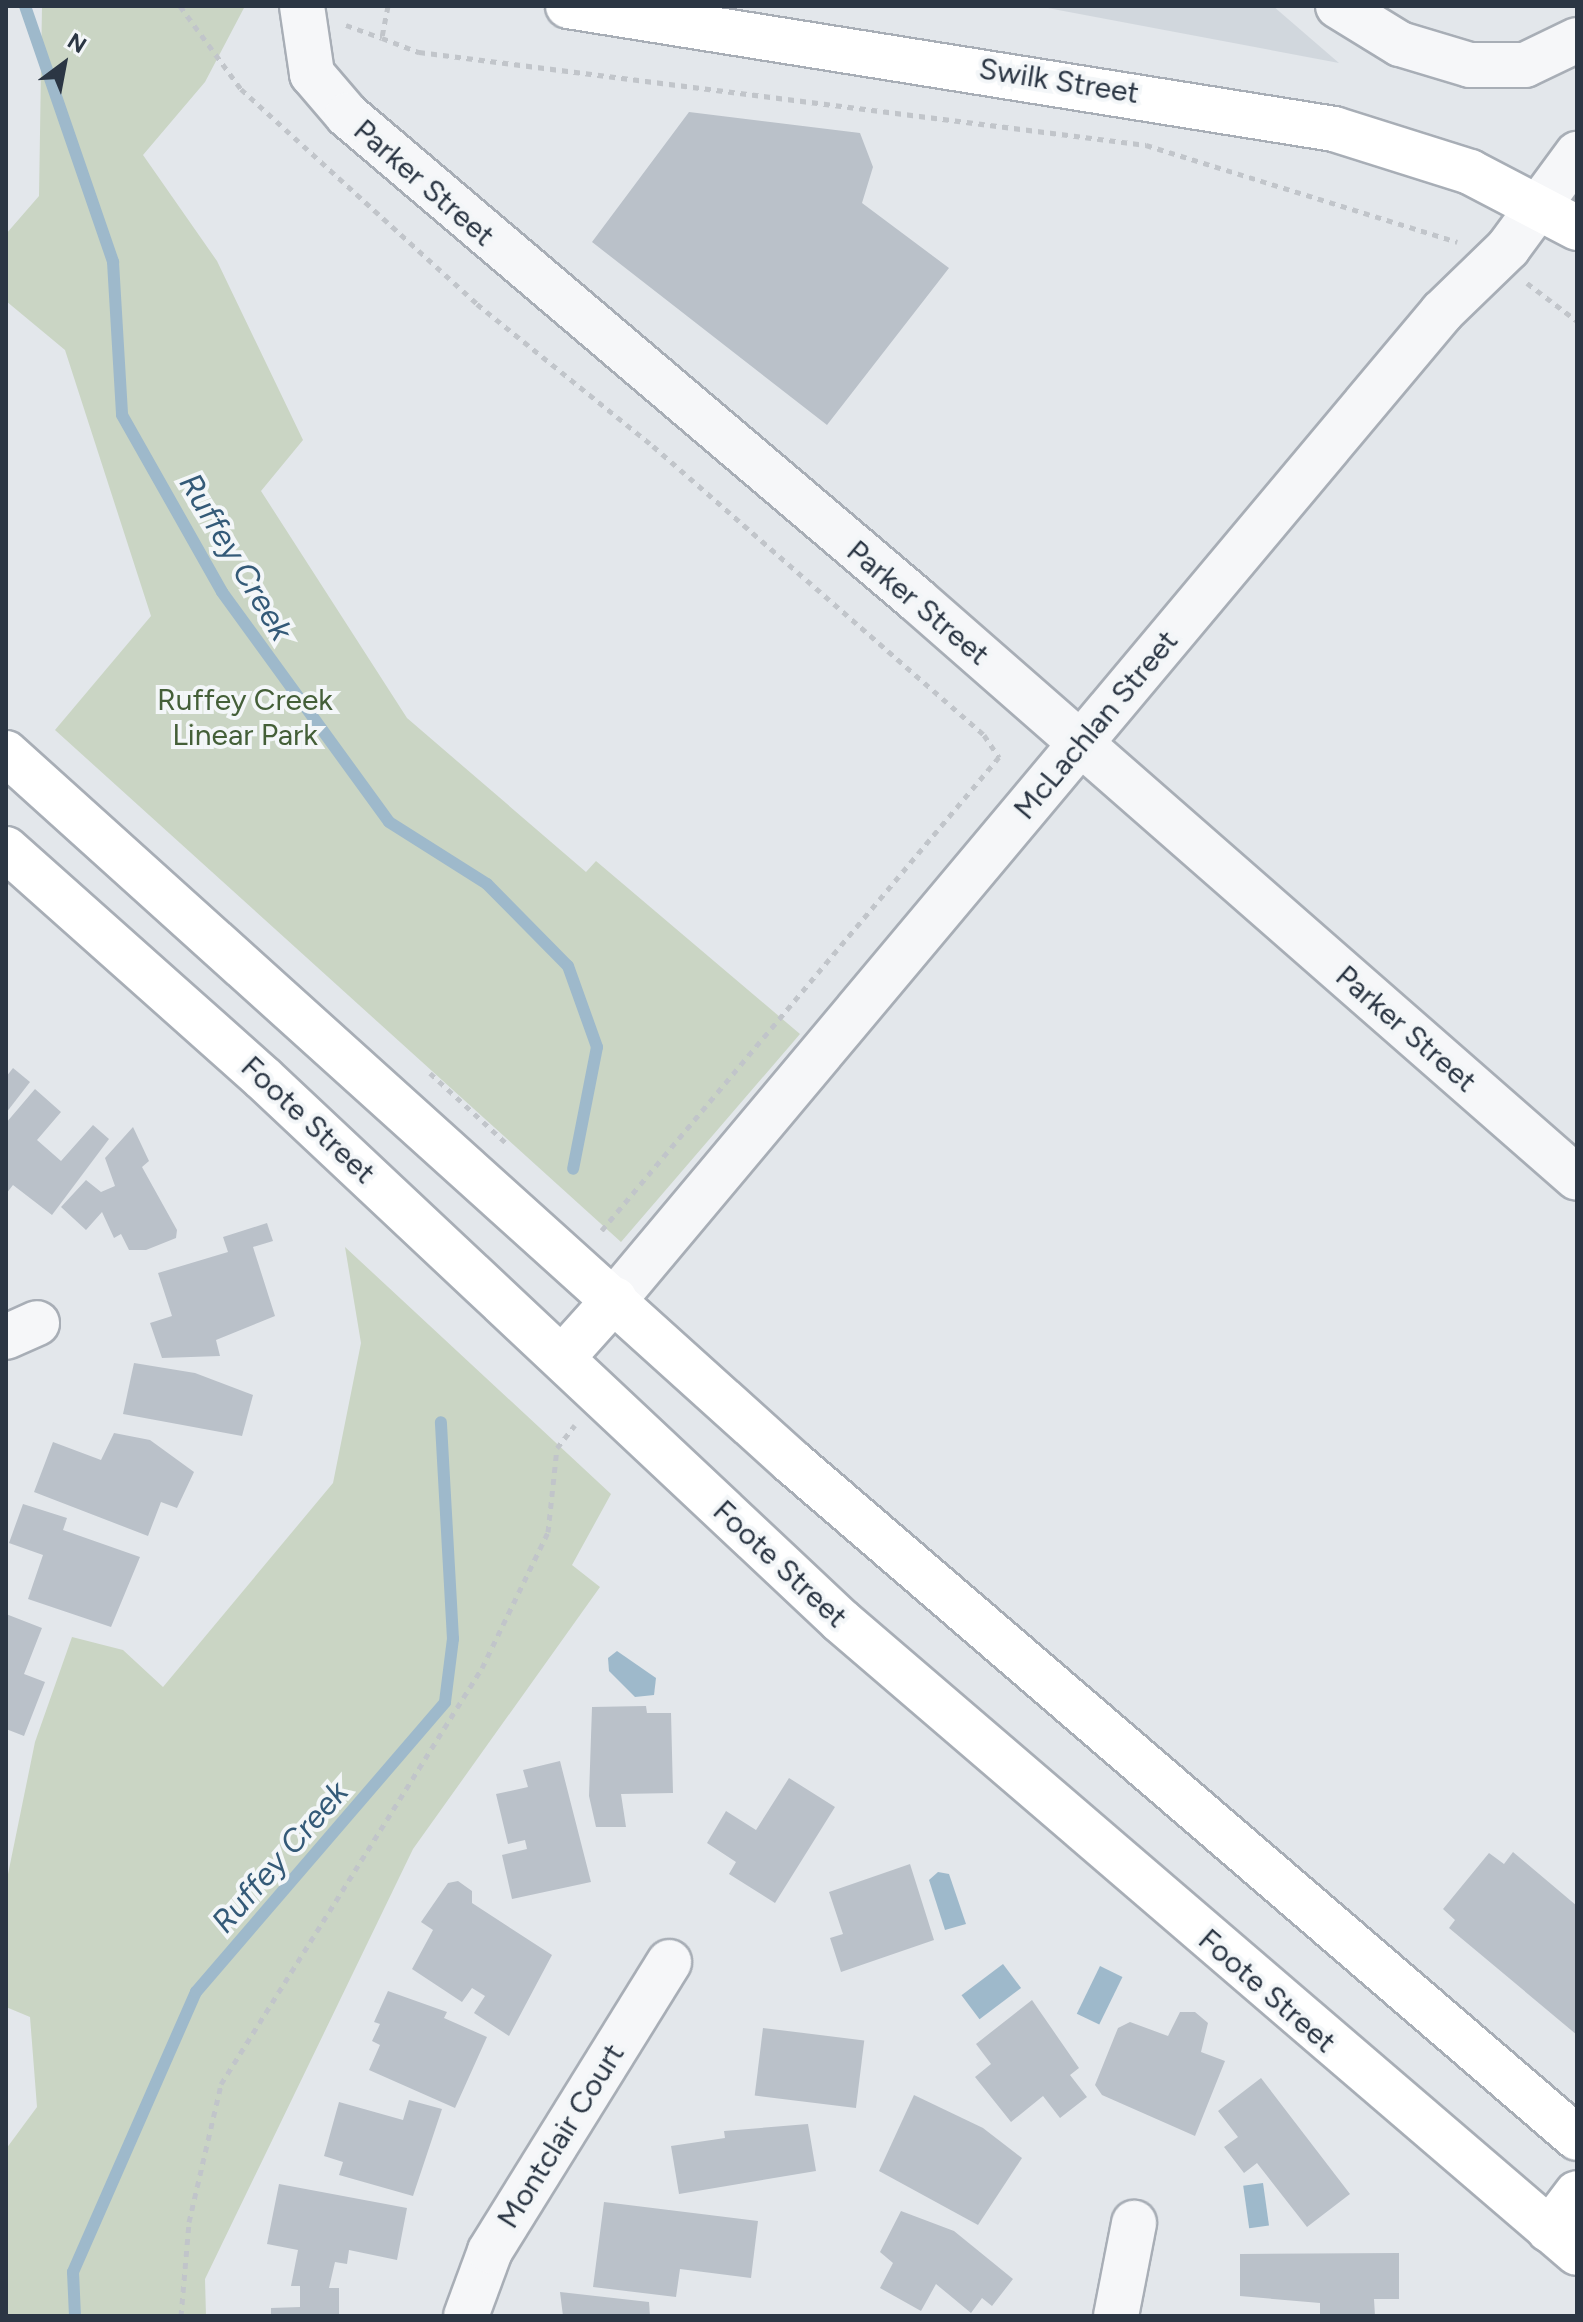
<!DOCTYPE html>
<html>
<head>
<meta charset="utf-8">
<style>
  body { margin:0 }
  #map { position:relative; width:1583px; height:2322px; overflow:hidden; background:#e3e7eb; font-family:Figtree,sans-serif }
  div>[style] { position:absolute }
  .built>* { inset:0; background:#d1d7dd }
  .green>* { inset:0; background:#cad5c4 }
  .water>* { inset:0; background:#9eb9cb; transform-origin:0 0 }
  .stream>* { height:12px; margin:-6px; padding:0 6px; transform-origin:6px; border-radius:6px; background:#9eb9cb }
  .building>* { inset:0; background:#bac1c9; transform-origin:0 0 }
  .path>* { height:5px; margin-top:-2.5px; transform-origin:0; background:repeating-linear-gradient(90deg,#c1c5ca 0 6px,transparent 0 12px) }
  .roads { filter:drop-shadow(2px 0 #a8aeb6) drop-shadow(-2px 0 #a8aeb6) drop-shadow(0 2px #a8aeb6) drop-shadow(0 -2px #a8aeb6) }
  .minor>* { height:44px; margin:-22px; padding:0 22px; transform-origin:22px; border-radius:22px; background:#f6f7f9 }
  .secondary>* { height:44px; margin:-22px; padding:0 22px; transform-origin:22px; border-radius:22px; background:#fff }
  .primary>* { height:44px; margin:-22px; padding:0 22px; transform-origin:22px; border-radius:22px; background:#fff }
  span { translate:-50% -50%; white-space:nowrap; text-align:center; line-height:1.15; -webkit-text-stroke:8px #f3f6f8; paint-order:stroke }
  .street-label { font-size:30px; color:#2b3644 }
  .park-label { font-size:30px; color:#445f38 }
  .water-label { font-size:32px; color:#345a78; font-style:italic }
  .frame { position:absolute; inset:0; border:8px solid #2b3644; pointer-events:none }
  .north { position:absolute; left:24px; top:24px; width:80px; height:80px; -webkit-text-stroke:6px #f3f6f8; paint-order:stroke; rotate:32deg; font-size:22px; font-weight:700; line-height:32px; text-align:center; color:#2b3644 }
  .north::after { content:''; display:block; margin:auto; width:28px; height:36px; background:#2b3644; clip-path:polygon(50% 0,100% 100%,50% 72%,0 100%) }
</style>
</head>
<body>
<div id="map">
  <div class="built">
    <div style="clip-path:polygon(1037px 6px,1273px 6px,1339px 63px)"></div>
  </div>
  <div class="green">
    <div style="clip-path:polygon(42px 6px,245px 6px,205px 82px,143px 155px,217px 261px,303px 440px,261px 491px,407px 718px,586px 872px,596px 861px,800px 1034px,621px 1242px,55px 730px,151px 616px,65px 350px,6px 301px,6px 234px,39px 196px)"></div>
    <div style="clip-path:polygon(345px 1247px,611px 1494px,572px 1565px,600px 1587px,413px 1849px,205px 2279px,206px 2316px,6px 2316px,6px 2149px,37px 2107px,30px 2017px,6px 2007px,6px 1884px,35px 1742px,72px 1637px,123px 1650px,163px 1687px,333px 1483px,361px 1343px)"></div>
  </div>
  <div class="water">
    <div style="clip-path:polygon(617px 1651px,656px 1678px,654px 1695px,635px 1697px,609px 1671px,608px 1658px)"></div>
    <div style="clip-path:polygon(938px 1872px,949px 1874px,966px 1924px,945px 1930px,929px 1880px)"></div>
    <div style="left:1003px;top:1964px;width:30px;height:52px;rotate:53deg"></div>
    <div style="left:1100px;top:1966px;width:25px;height:53px;rotate:26deg"></div>
    <div style="left:1263px;top:2183px;width:43px;height:20px;rotate:82deg"></div>
  </div>
  <div class="stream">
    <div style="left:25px;top:6px;width:271px;rotate:71deg"></div>
    <div style="left:113px;top:262px;width:153px;rotate:86.6deg"></div>
    <div style="left:122px;top:415px;width:203px;rotate:60.5deg"></div>
    <div style="left:222px;top:592px;width:284px;rotate:54deg"></div>
    <div style="left:389px;top:822px;width:116px;rotate:32.3deg"></div>
    <div style="left:487px;top:884px;width:115px;rotate:45.4deg"></div>
    <div style="left:568px;top:966px;width:86px;rotate:70.3deg"></div>
    <div style="left:597px;top:1047px;width:124px;rotate:101.1deg"></div>
    <div style="left:75px;top:2316px;width:44px;rotate:-92.6deg"></div>
    <div style="left:73px;top:2272px;width:306px;rotate:-66.3deg"></div>
    <div style="left:196px;top:1992px;width:382px;rotate:-49.3deg"></div>
    <div style="left:445px;top:1702px;width:64px;rotate:-82.8deg"></div>
    <div style="left:453px;top:1639px;width:217px;rotate:-93.2deg"></div>
  </div>
  <div class="building">
    <div style="clip-path:polygon(689px 112px,860px 133px,873px 167px,862px 203px,949px 268px,827px 425px,592px 242px)"></div>
    <div style="clip-path:polygon(13px 1068px,30px 1082px,6px 1113px,6px 1077px)"></div>
    <div style="clip-path:polygon(35px 1089px,61px 1112px,37px 1140px,61px 1161px,93px 1125px,109px 1139px,52px 1215px,13px 1185px,6px 1194px,6px 1123px)"></div>
    <div style="clip-path:polygon(133px 1127px,149px 1161px,142px 1167px,177px 1230px,176px 1238px,146px 1250px,129px 1250px,121px 1234px,114px 1238px,102px 1212px,86px 1230px,61px 1207px,86px 1180px,101px 1192px,115px 1186px,105px 1158px)"></div>
    <div style="clip-path:polygon(267px 1223px,273px 1241px,253px 1247px,275px 1316px,216px 1340px,220px 1356px,162px 1358px,150px 1323px,172px 1316px,158px 1273px,228px 1252px,223px 1237px)"></div>
    <div style="clip-path:polygon(134px 1363px,195px 1373px,253px 1395px,242px 1436px,123px 1414px)"></div>
    <div style="clip-path:polygon(114px 1433px,150px 1440px,194px 1472px,177px 1508px,161px 1502px,148px 1536px,34px 1492px,53px 1442px,101px 1460px)"></div>
    <div style="clip-path:polygon(23px 1504px,67px 1518px,63px 1530px,140px 1557px,111px 1627px,28px 1599px,43px 1555px,9px 1543px)"></div>
    <div style="clip-path:polygon(6px 1614px,42px 1628px,24px 1674px,45px 1682px,24px 1736px,6px 1729px)"></div>
    <div style="clip-path:polygon(646px 1706px,647px 1713px,671px 1713px,673px 1793px,621px 1794px,626px 1827px,596px 1827px,589px 1796px,592px 1707px)"></div>
    <div style="clip-path:polygon(560px 1761px,591px 1882px,512px 1899px,502px 1855px,527px 1849px,525px 1840px,508px 1844px,496px 1794px,528px 1787px,523px 1770px)"></div>
    <div style="clip-path:polygon(789px 1778px,835px 1807px,775px 1903px,729px 1874px,736px 1862px,707px 1843px,726px 1811px,756px 1830px)"></div>
    <div style="clip-path:polygon(1513px 1852px,1577px 1906px,1577px 2035px,1449px 1928px,1455px 1920px,1443px 1909px,1489px 1853px,1504px 1864px)"></div>
    <div style="clip-path:polygon(910px 1864px,934px 1940px,841px 1972px,830px 1938px,843px 1934px,829px 1892px)"></div>
    <div style="clip-path:polygon(458px 1881px,472px 1891px,472px 1903px,552px 1955px,509px 2036px,474px 2013px,485px 1996px,472px 1988px,462px 2002px,412px 1969px,433px 1930px,421px 1922px,448px 1883px)"></div>
    <div style="clip-path:polygon(388px 1991px,447px 2012px,444px 2018px,487px 2037px,455px 2108px,369px 2070px,380px 2045px,372px 2041px,380px 2024px,374px 2022px)"></div>
    <div style="clip-path:polygon(1032px 2000px,1079px 2068px,1070px 2075px,1087px 2097px,1060px 2118px,1043px 2096px,1011px 2122px,975px 2077px,991px 2064px,976px 2044px)"></div>
    <div style="clip-path:polygon(1180px 2012px,1195px 2012px,1208px 2023px,1201px 2052px,1225px 2061px,1195px 2136px,1102px 2095px,1095px 2085px,1118px 2028px,1130px 2022px,1168px 2036px)"></div>
    <div style="left:763px;top:2028px;width:102px;height:68px;rotate:7deg"></div>
    <div style="clip-path:polygon(1261px 2078px,1350px 2194px,1307px 2227px,1257px 2163px,1244px 2173px,1224px 2147px,1238px 2137px,1218px 2111px)"></div>
    <div style="clip-path:polygon(914px 2095px,983px 2128px,1022px 2158px,978px 2225px,879px 2171px)"></div>
    <div style="clip-path:polygon(409px 2100px,442px 2109px,413px 2196px,339px 2175px,343px 2162px,324px 2156px,339px 2102px,403px 2120px)"></div>
    <div style="clip-path:polygon(808px 2124px,816px 2171px,679px 2194px,671px 2146px,725px 2138px,724px 2131px)"></div>
    <div style="clip-path:polygon(279px 2184px,407px 2208px,397px 2260px,349px 2250px,347px 2264px,335px 2262px,329px 2288px,339px 2288px,339px 2316px,271px 2316px,271px 2308px,300px 2307px,300px 2286px,291px 2286px,298px 2250px,267px 2244px)"></div>
    <div style="clip-path:polygon(604px 2202px,758px 2221px,751px 2278px,680px 2269px,676px 2297px,593px 2287px)"></div>
    <div style="clip-path:polygon(901px 2211px,954px 2231px,1013px 2279px,992px 2306px,982px 2298px,971px 2313px,936px 2284px,921px 2311px,880px 2288px,893px 2263px,880px 2252px)"></div>
    <div style="clip-path:polygon(1399px 2253px,1399px 2299px,1374px 2299px,1375px 2316px,1320px 2316px,1320px 2303px,1240px 2296px,1240px 2254px)"></div>
    <div style="clip-path:polygon(560px 2292px,649px 2302px,650px 2316px,563px 2316px)"></div>
  </div>
  <div class="path">
    <div style="left:180px;top:6px;width:103px;rotate:53.7deg"></div>
    <div style="left:241px;top:89px;width:319px;rotate:42.3deg"></div>
    <div style="left:477px;top:304px;width:226px;rotate:38.9deg"></div>
    <div style="left:653px;top:446px;width:439px;rotate:41.1deg"></div>
    <div style="left:984px;top:735px;width:27px;rotate:56deg"></div>
    <div style="left:999px;top:757px;width:618px;rotate:130.01deg"></div>
    <div style="left:388px;top:6px;width:33px;rotate:101deg"></div>
    <div style="left:382px;top:38px;width:40px;rotate:21deg"></div>
    <div style="left:419px;top:52px;width:733px;rotate:7.29deg"></div>
    <div style="left:1146px;top:145px;width:326px;rotate:17.3deg"></div>
    <div style="left:346px;top:25px;width:38px;rotate:20deg"></div>
    <div style="left:1527px;top:283px;width:63px;rotate:37.2deg"></div>
    <div style="left:430px;top:1073px;width:103px;rotate:42.6deg"></div>
    <div style="left:181px;top:2316px;width:94px;rotate:-85.1deg"></div>
    <div style="left:189px;top:2222px;width:142px;rotate:-76.9deg"></div>
    <div style="left:221px;top:2084px;width:491px;rotate:-57.9deg"></div>
    <div style="left:482px;top:1668px;width:151px;rotate:-64.1deg"></div>
    <div style="left:548px;top:1532px;width:84px;rotate:-83.9deg"></div>
    <div style="left:557px;top:1448px;width:29px;rotate:-52deg"></div>
  </div>
  <div class="roads">
    <div class="minor">
      <div style="left:302px;top:6px;width:69px;rotate:81.6deg"></div>
      <div style="left:312px;top:74px;width:54px;rotate:49.5deg"></div>
      <div style="left:347px;top:115px;width:748px;rotate:40.39deg"></div>
      <div style="left:917px;top:600px;width:877px;rotate:41.21deg"></div>
      <div style="left:1338px;top:6px;width:73px;rotate:31.5deg"></div>
      <div style="left:1400px;top:44px;width:73px;rotate:16.7deg"></div>
      <div style="left:1470px;top:65px;width:55px"></div>
      <div style="left:1525px;top:65px;width:58px;rotate:-25.7deg"></div>
      <div style="left:615px;top:1299px;width:1288px;rotate:-50.04deg"></div>
      <div style="left:1442px;top:312px;width:92px;rotate:-44.1deg"></div>
      <div style="left:1508px;top:248px;width:117px;rotate:-53.7deg"></div>
      <div style="left:6px;top:1337px;width:34px;rotate:-24deg"></div>
      <div style="left:466px;top:2316px;width:69px;rotate:-69.7deg"></div>
      <div style="left:490px;top:2251px;width:340px;rotate:-58.2deg"></div>
      <div style="left:1116px;top:2316px;width:95px;rotate:-79deg"></div>
    </div>
    <div class="secondary">
      <div style="left:568px;top:6px;width:776px;rotate:9.12deg"></div>
      <div style="left:1334px;top:129px;width:143px;rotate:17.5deg"></div>
      <div style="left:1470px;top:172px;width:121px;rotate:27.6deg"></div>
    </div>
    <div class="primary">
      <div style="left:6px;top:753px;width:1059px;rotate:42.05deg"></div>
      <div style="left:792px;top:1462px;width:1036px;rotate:40.73deg"></div>
      <div style="left:6px;top:849px;width:344px;rotate:41.7deg"></div>
      <div style="left:263px;top:1078px;width:793px;rotate:43.21deg"></div>
      <div style="left:841px;top:1621px;width:970px;rotate:40.65deg"></div>
      <div style="left:562px;top:1358px;width:79px;rotate:-48.1deg"></div>
      <div style="left:1549px;top:2230px;width:46px;rotate:-52.9deg"></div>
    </div>
  </div>
  <div class="street-label">
    <span style="left:1059px;top:81px;rotate:9deg">Swilk Street</span>
    <span style="left:424px;top:183px;rotate:41deg">Parker Street</span>
    <span style="left:918px;top:603px;rotate:40deg">Parker Street</span>
    <span style="left:1096px;top:725px;rotate:-50deg">McLachlan Street</span>
    <span style="left:1406px;top:1029px;rotate:41deg">Parker Street</span>
    <span style="left:308px;top:1120px;rotate:43deg">Foote Street</span>
    <span style="left:780px;top:1564px;rotate:43deg">Foote Street</span>
    <span style="left:1267px;top:1991px;rotate:41deg">Foote Street</span>
    <span style="left:561px;top:2136px;rotate:-58deg">Montclair Court</span>
  </div>
  <div class="park-label">
    <span style="left:245px;top:717px">Ruffey Creek<br>Linear Park</span>
  </div>
  <div class="water-label">
    <span style="left:236px;top:557px;rotate:59deg">Ruffey Creek</span>
    <span style="left:280px;top:1857px;rotate:-49deg">Ruffey Creek</span>
  </div>
  <div class="frame"></div>
  <div class="north">N</div>
</div>
</body>
</html>
